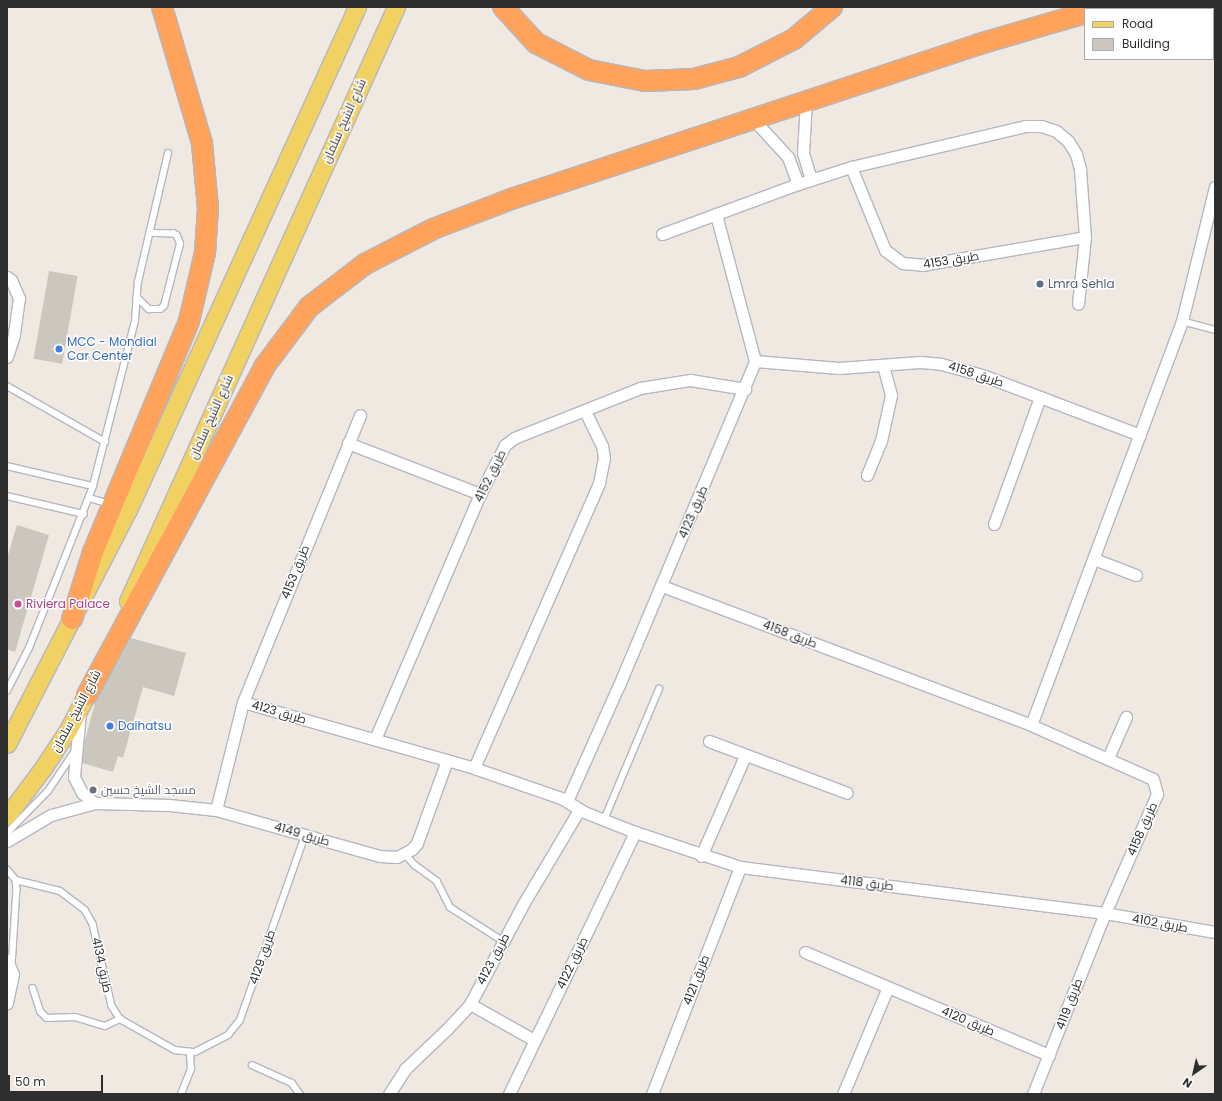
<!DOCTYPE html>
<html>
<head>
<meta charset="utf-8">
<style>
  body { margin:0 }
  #map { position:relative; width:1222px; height:1101px; overflow:hidden; background:#efe9e1; font-family:Poppins,Cairo,sans-serif }
  div>[style] { position:absolute }
  .building>* { inset:0; background:#cbc7bf; transform-origin:0 0 }
  .roads { filter:drop-shadow(1px 0 #b4b7c1) drop-shadow(-1px 0 #b4b7c1) drop-shadow(0 1px #b4b7c1) drop-shadow(0 -1px #b4b7c1) }
  .service>* { height:5.5px; margin:-2.75px; padding:0 2.75px; transform-origin:2.75px; border-radius:2.75px; background:#fff }
  .minor>* { height:11px; margin:-5.5px; padding:0 5.5px; transform-origin:5.5px; border-radius:5.5px; background:#fff }
  .primary>* { height:17px; margin:-8.5px; padding:0 8.5px; transform-origin:8.5px; border-radius:8.5px; background:#f2d163 }
  .motorway>* { height:20px; margin:-10px; padding:0 10px; transform-origin:10px; border-radius:10px; background:#ffa35c }
  .dots>* { width:11px; height:11px; translate:-50% -50%; box-sizing:border-box; border:2px solid #fff; border-radius:50% }
  span { translate:-50% -50%; white-space:nowrap; text-align:center; line-height:1.15; -webkit-text-stroke:3px #fff; paint-order:stroke }
  .street-label { font-size:12px; color:#2e2e2e }
  .service-label { font-size:12px; color:#4e5e75 }
  .left { translate:0 -50%; text-align:left }
  .shop-label { font-size:12px; color:#366cbe }
  .hotel-label { font-size:12px; color:#b23c85 }
  .worship-label { font-size:12px; color:#5b616d }
  .frame { position:absolute; inset:0; border:8px solid #2e2e2e; pointer-events:none }
  .legend { position:absolute; left:1084px; top:8px; width:130px; height:52px; box-sizing:border-box; background:#fff; border:1px solid #ababab; margin:0; padding:5px 7px; list-style:none; font-size:12px; color:#2e2e2e }
  .legend li { display:flex; align-items:center; gap:8px; height:20px }
  .legend b { width:20px; border:1px solid #ababab }
  .north { position:absolute; left:1174px; top:1053px; width:40px; height:40px; -webkit-text-stroke:3px #fff; paint-order:stroke; rotate:214deg; font-size:11px; font-weight:700; line-height:16px; text-align:center; color:#2e2e2e }
  .north::after { content:''; display:block; margin:auto; width:14px; height:18px; background:#2e2e2e; clip-path:polygon(50% 0,100% 100%,50% 72%,0 100%) }
  .scale { position:absolute; left:8px; top:1075px; width:95px; height:18px; box-sizing:border-box; border:2px solid #2e2e2e; border-top:0; padding-left:5px; font-size:12px; line-height:14px; white-space:nowrap; color:#2e2e2e; -webkit-text-stroke:3px #fff; paint-order:stroke }
</style>
</head>
<body>
<div id="map">
  <div class="building">
    <div style="left:49px;top:271px;width:29px;height:89px;rotate:10deg"></div>
    <div style="clip-path:polygon(17px 525px,49px 535px,15px 652px,7px 649px,7px 558px)"></div>
    <div style="clip-path:polygon(131px 638px,186px 653px,174px 696px,143px 687px,123px 758px,118px 756px,113px 772px,82px 763px,85px 740px,95px 703px)"></div>
  </div>
  <div class="roads">
    <div class="service">
      <div style="left:137px;top:297px;width:17px;rotate:45deg"></div>
      <div style="left:149px;top:309px;width:11px"></div>
      <div style="left:160px;top:309px;width:5px;rotate:-37deg"></div>
      <div style="left:164px;top:306px;width:64px;rotate:-75.5deg"></div>
      <div style="left:180px;top:244px;width:9px;rotate:-111deg"></div>
      <div style="left:177px;top:236px;width:4px;rotate:-146deg"></div>
      <div style="left:174px;top:234px;width:24px;rotate:-178deg"></div>
      <div style="left:1182px;top:321px;width:34px;rotate:15deg"></div>
      <div style="left:7px;top:386px;width:113px;rotate:29.7deg"></div>
      <div style="left:7px;top:466px;width:88px;rotate:13.1deg"></div>
      <div style="left:7px;top:496px;width:79px;rotate:13.2deg"></div>
      <div style="left:89px;top:498px;width:22px;rotate:16deg"></div>
      <div style="left:7px;top:691px;width:48px;rotate:-62.9deg"></div>
      <div style="left:29px;top:648px;width:174px;rotate:-68.4deg"></div>
      <div style="left:93px;top:486px;width:170px;rotate:-75.7deg"></div>
      <div style="left:135px;top:321px;width:39px;rotate:-86deg"></div>
      <div style="left:138px;top:282px;width:132px;rotate:-76.9deg"></div>
      <div style="left:604px;top:820px;width:142px;rotate:-67.2deg"></div>
      <div style="left:7px;top:833px;width:59px;rotate:-45.7deg"></div>
      <div style="left:48px;top:791px;width:45px;rotate:-56deg"></div>
      <div style="left:405px;top:854px;width:15px;rotate:48deg"></div>
      <div style="left:415px;top:865px;width:27px;rotate:36deg"></div>
      <div style="left:437px;top:881px;width:29px;rotate:63deg"></div>
      <div style="left:450px;top:907px;width:63px;rotate:32.7deg"></div>
      <div style="left:7px;top:869px;width:14px;rotate:51deg"></div>
      <div style="left:16px;top:880px;width:9px;rotate:84deg"></div>
      <div style="left:17px;top:889px;width:77px;rotate:93.7deg"></div>
      <div style="left:16px;top:880px;width:45px;rotate:14deg"></div>
      <div style="left:60px;top:891px;width:31px;rotate:37deg"></div>
      <div style="left:85px;top:910px;width:16px;rotate:60deg"></div>
      <div style="left:93px;top:924px;width:84px;rotate:77deg"></div>
      <div style="left:112px;top:1006px;width:15px;rotate:58deg"></div>
      <div style="left:120px;top:1019px;width:63px;rotate:29.4deg"></div>
      <div style="left:175px;top:1050px;width:20px;rotate:6deg"></div>
      <div style="left:195px;top:1052px;width:37px;rotate:-27deg"></div>
      <div style="left:228px;top:1035px;width:19px;rotate:-51deg"></div>
      <div style="left:240px;top:1020px;width:196px;rotate:-70.6deg"></div>
      <div style="left:33px;top:988px;width:25px;rotate:72deg"></div>
      <div style="left:41px;top:1012px;width:8px;rotate:45deg"></div>
      <div style="left:47px;top:1018px;width:28px;rotate:-2deg"></div>
      <div style="left:75px;top:1017px;width:31px;rotate:17deg"></div>
      <div style="left:105px;top:1026px;width:17px;rotate:-25deg"></div>
      <div style="left:252px;top:1065px;width:44px;rotate:24.2deg"></div>
      <div style="left:292px;top:1083px;width:14px;rotate:54deg"></div>
      <div style="left:181px;top:1094px;width:27px;rotate:-68deg"></div>
      <div style="left:191px;top:1069px;width:16px;rotate:-94deg"></div>
    </div>
    <div class="minor">
      <div style="left:806px;top:101px;width:52px;rotate:93.3deg"></div>
      <div style="left:803px;top:153px;width:28px;rotate:73deg"></div>
      <div style="left:753px;top:119px;width:52px;rotate:47.4deg"></div>
      <div style="left:788px;top:157px;width:29px;rotate:70deg"></div>
      <div style="left:851px;top:167px;width:90px;rotate:67.7deg"></div>
      <div style="left:885px;top:250px;width:21px;rotate:37deg"></div>
      <div style="left:902px;top:263px;width:21px;rotate:5deg"></div>
      <div style="left:923px;top:265px;width:164px;rotate:-9.8deg"></div>
      <div style="left:662px;top:234px;width:145px;rotate:-20.2deg"></div>
      <div style="left:798px;top:184px;width:56px;rotate:-17.8deg"></div>
      <div style="left:851px;top:167px;width:180px;rotate:-13.2deg"></div>
      <div style="left:1026px;top:126px;width:15px"></div>
      <div style="left:1041px;top:126px;width:16px;rotate:18deg"></div>
      <div style="left:1056px;top:131px;width:16px;rotate:40deg"></div>
      <div style="left:1068px;top:141px;width:15px;rotate:58deg"></div>
      <div style="left:1076px;top:154px;width:16px;rotate:75deg"></div>
      <div style="left:1080px;top:169px;width:68px;rotate:85.8deg"></div>
      <div style="left:1085px;top:237px;width:67px;rotate:96deg"></div>
      <div style="left:7px;top:277px;width:5px;rotate:37deg"></div>
      <div style="left:11px;top:280px;width:20px;rotate:66deg"></div>
      <div style="left:19px;top:298px;width:37px;rotate:98deg"></div>
      <div style="left:14px;top:335px;width:23px;rotate:108deg"></div>
      <div style="left:755px;top:361px;width:84px;rotate:4.8deg"></div>
      <div style="left:839px;top:368px;width:81px;rotate:-4.2deg"></div>
      <div style="left:920px;top:362px;width:21px;rotate:5deg"></div>
      <div style="left:941px;top:364px;width:42px;rotate:15deg"></div>
      <div style="left:982px;top:375px;width:169px;rotate:20.8deg"></div>
      <div style="left:348px;top:443px;width:142px;rotate:21.1deg"></div>
      <div style="left:867px;top:475px;width:37px;rotate:-68deg"></div>
      <div style="left:881px;top:441px;width:47px;rotate:-77.7deg"></div>
      <div style="left:891px;top:395px;width:31px;rotate:-105deg"></div>
      <div style="left:994px;top:524px;width:135px;rotate:-70.1deg"></div>
      <div style="left:1094px;top:559px;width:45px;rotate:20.9deg"></div>
      <div style="left:662px;top:586px;width:394px;rotate:20.6deg"></div>
      <div style="left:1031px;top:725px;width:133px;rotate:23.9deg"></div>
      <div style="left:1153px;top:779px;width:16px;rotate:75deg"></div>
      <div style="left:1157px;top:794px;width:130px;rotate:113.6deg"></div>
      <div style="left:1105px;top:913px;width:195px;rotate:111.7deg"></div>
      <div style="left:243px;top:702px;width:240px;rotate:15.9deg"></div>
      <div style="left:474px;top:768px;width:92px;rotate:19deg"></div>
      <div style="left:561px;top:798px;width:27px;rotate:31deg"></div>
      <div style="left:584px;top:812px;width:55px;rotate:21.4deg"></div>
      <div style="left:635px;top:832px;width:111px;rotate:18.4deg"></div>
      <div style="left:740px;top:867px;width:368px;rotate:7.2deg"></div>
      <div style="left:1105px;top:913px;width:112px;rotate:9.8deg"></div>
      <div style="left:80px;top:713px;width:64px;rotate:95.4deg"></div>
      <div style="left:74px;top:777px;width:18px;rotate:63deg"></div>
      <div style="left:82px;top:793px;width:16px;rotate:38deg"></div>
      <div style="left:1031px;top:725px;width:431px;rotate:-69.5deg"></div>
      <div style="left:1182px;top:321px;width:138px;rotate:-76.2deg"></div>
      <div style="left:375px;top:739px;width:267px;rotate:-66.8deg"></div>
      <div style="left:480px;top:494px;width:55px;rotate:-63deg"></div>
      <div style="left:505px;top:445px;width:11px;rotate:-38deg"></div>
      <div style="left:514px;top:438px;width:136px;rotate:-21.6deg"></div>
      <div style="left:640px;top:388px;width:51px;rotate:-9.1deg"></div>
      <div style="left:690px;top:380px;width:56px;rotate:9.3deg"></div>
      <div style="left:709px;top:741px;width:147px;rotate:20.6deg"></div>
      <div style="left:1108px;top:758px;width:45px;rotate:-66.3deg"></div>
      <div style="left:474px;top:768px;width:311px;rotate:-66.3deg"></div>
      <div style="left:599px;top:483px;width:25px;rotate:-79deg"></div>
      <div style="left:604px;top:458px;width:12px;rotate:-99deg"></div>
      <div style="left:602px;top:446px;width:39px;rotate:-116deg"></div>
      <div style="left:567px;top:801px;width:127px;rotate:-65.9deg"></div>
      <div style="left:619px;top:685px;width:351px;rotate:-67.2deg"></div>
      <div style="left:755px;top:361px;width:152px;rotate:-104.9deg"></div>
      <div style="left:216px;top:810px;width:111px;rotate:-76deg"></div>
      <div style="left:243px;top:702px;width:310px;rotate:-67.8deg"></div>
      <div style="left:7px;top:841px;width:51px;rotate:-30.6deg"></div>
      <div style="left:51px;top:815px;width:46px;rotate:-15.3deg"></div>
      <div style="left:95px;top:803px;width:74px;rotate:1.5deg"></div>
      <div style="left:169px;top:805px;width:47px;rotate:6.1deg"></div>
      <div style="left:216px;top:810px;width:170px;rotate:15.7deg"></div>
      <div style="left:380px;top:856px;width:17px;rotate:3deg"></div>
      <div style="left:397px;top:857px;width:17px;rotate:-28deg"></div>
      <div style="left:412px;top:849px;width:8px;rotate:-50deg"></div>
      <div style="left:417px;top:843px;width:88px;rotate:-70.1deg"></div>
      <div style="left:701px;top:856px;width:109px;rotate:-66.3deg"></div>
      <div style="left:805px;top:952px;width:265px;rotate:22.9deg"></div>
      <div style="left:7px;top:960px;width:15px;rotate:67deg"></div>
      <div style="left:13px;top:974px;width:30px;rotate:102deg"></div>
      <div style="left:470px;top:1004px;width:73px;rotate:29.4deg"></div>
      <div style="left:389px;top:1094px;width:30px;rotate:-57deg"></div>
      <div style="left:405px;top:1069px;width:58px;rotate:-43.6deg"></div>
      <div style="left:447px;top:1029px;width:34px;rotate:-47deg"></div>
      <div style="left:470px;top:1004px;width:111px;rotate:-62deg"></div>
      <div style="left:522px;top:906px;width:112px;rotate:-59.3deg"></div>
      <div style="left:509px;top:1094px;width:291px;rotate:-64.3deg"></div>
      <div style="left:652px;top:1094px;width:243px;rotate:-68.8deg"></div>
      <div style="left:843px;top:1094px;width:116px;rotate:-67.2deg"></div>
    </div>
    <div class="primary">
      <div style="left:128px;top:601px;width:652px;rotate:-65.72deg"></div>
      <div style="left:7px;top:744px;width:263px;rotate:-62.7deg"></div>
      <div style="left:128px;top:510px;width:553px;rotate:-65.52deg"></div>
      <div style="left:7px;top:816px;width:60px;rotate:-53.1deg"></div>
      <div style="left:43px;top:768px;width:45px;rotate:-56.7deg"></div>
      <div style="left:68px;top:730px;width:52px;rotate:-62.4deg"></div>
    </div>
    <div class="motorway">
      <div style="left:503px;top:7px;width:49px;rotate:47.5deg"></div>
      <div style="left:536px;top:43px;width:59px;rotate:27deg"></div>
      <div style="left:589px;top:70px;width:57px;rotate:11.1deg"></div>
      <div style="left:645px;top:81px;width:49px;rotate:-2.3deg"></div>
      <div style="left:694px;top:79px;width:47px;rotate:-14.9deg"></div>
      <div style="left:739px;top:67px;width:62px;rotate:-27deg"></div>
      <div style="left:794px;top:39px;width:50px;rotate:-40.1deg"></div>
      <div style="left:1199px;top:7px;width:8px;rotate:14deg"></div>
      <div style="left:1108px;top:9px;width:12px;rotate:-9deg"></div>
      <div style="left:72px;top:619px;width:70px;rotate:-72.6deg"></div>
      <div style="left:93px;top:552px;width:250px;rotate:-67.4deg"></div>
      <div style="left:189px;top:321px;width:70px;rotate:-76.8deg"></div>
      <div style="left:205px;top:253px;width:45px;rotate:-86.2deg"></div>
      <div style="left:208px;top:208px;width:65px;rotate:-95.3deg"></div>
      <div style="left:202px;top:143px;width:142px;rotate:-106.4deg"></div>
      <div style="left:87px;top:695px;width:373px;rotate:-61.6deg"></div>
      <div style="left:264px;top:367px;width:75px;rotate:-53.1deg"></div>
      <div style="left:309px;top:307px;width:71px;rotate:-37.5deg"></div>
      <div style="left:365px;top:264px;width:76px;rotate:-27.2deg"></div>
      <div style="left:433px;top:229px;width:87px;rotate:-20.9deg"></div>
      <div style="left:514px;top:198px;width:490px;rotate:-18.3deg"></div>
      <div style="left:979px;top:44px;width:110px;rotate:-16.3deg"></div>
    </div>
  </div>
  <div class="dots">
    <div style="left:1040px;top:284px;background:#5c6f8a"></div>
    <div style="left:59px;top:349px;background:#3f7fe0"></div>
    <div style="left:18px;top:604px;background:#d1479c"></div>
    <div style="left:110px;top:726px;background:#3f7fe0"></div>
    <div style="left:93px;top:790px;background:#6b7280"></div>
  </div>
  <div class="street-label">
    <span style="left:344px;top:121px;rotate:-66deg">شارع الشيخ سلمان</span>
    <span style="left:951px;top:260px;rotate:-9deg">طريق 4153</span>
    <span style="left:976px;top:374px;rotate:18deg">طريق 4158</span>
    <span style="left:211px;top:417px;rotate:-66deg">شارع الشيخ سلمان</span>
    <span style="left:490px;top:476px;rotate:-64deg">طريق 4152</span>
    <span style="left:693px;top:512px;rotate:-67deg">طريق 4123</span>
    <span style="left:295px;top:572px;rotate:-68deg">طريق 4153</span>
    <span style="left:790px;top:634px;rotate:21deg">طريق 4158</span>
    <span style="left:76px;top:711px;rotate:-62deg">شارع الشيخ سلمان</span>
    <span style="left:279px;top:712px;rotate:16deg">طريق 4123</span>
    <span style="left:1142px;top:829px;rotate:-66deg">طريق 4158</span>
    <span style="left:302px;top:834px;rotate:16deg">طريق 4149</span>
    <span style="left:867px;top:883px;rotate:7deg">طريق 4118</span>
    <span style="left:1160px;top:923px;rotate:10deg">طريق 4102</span>
    <span style="left:262px;top:957px;rotate:-71deg">طريق 4129</span>
    <span style="left:493px;top:959px;rotate:-62deg">طريق 4123</span>
    <span style="left:572px;top:963px;rotate:-64deg">طريق 4122</span>
    <span style="left:102px;top:965px;rotate:78deg">طريق 4134</span>
    <span style="left:696px;top:980px;rotate:-69deg">طريق 4121</span>
    <span style="left:1069px;top:1004px;rotate:-69deg">طريق 4119</span>
    <span style="left:968px;top:1021px;rotate:23deg">طريق 4120</span>
  </div>
  <div class="service-label">
    <span class="left" style="left:1048px;top:284px">Lmra Sehla</span>
  </div>
  <div class="shop-label">
    <span class="left" style="left:67px;top:349px">MCC - Mondial<br>Car Center</span>
    <span class="left" style="left:118px;top:726px">Daihatsu</span>
  </div>
  <div class="hotel-label">
    <span class="left" style="left:26px;top:604px">Riviera Palace</span>
  </div>
  <div class="worship-label">
    <span class="left" style="left:101px;top:790px">مسجد الشيخ حسين</span>
  </div>
  <div class="frame"></div>
  <ul class="legend">
  <li><b style="height:5px;background:#f2d163"></b>Road</li>
  <li><b style="height:11px;background:#cbc7bf"></b>Building</li>
  </ul>
  <div class="north">N</div>
  <div class="scale">50 m</div>
</div>
</body>
</html>
